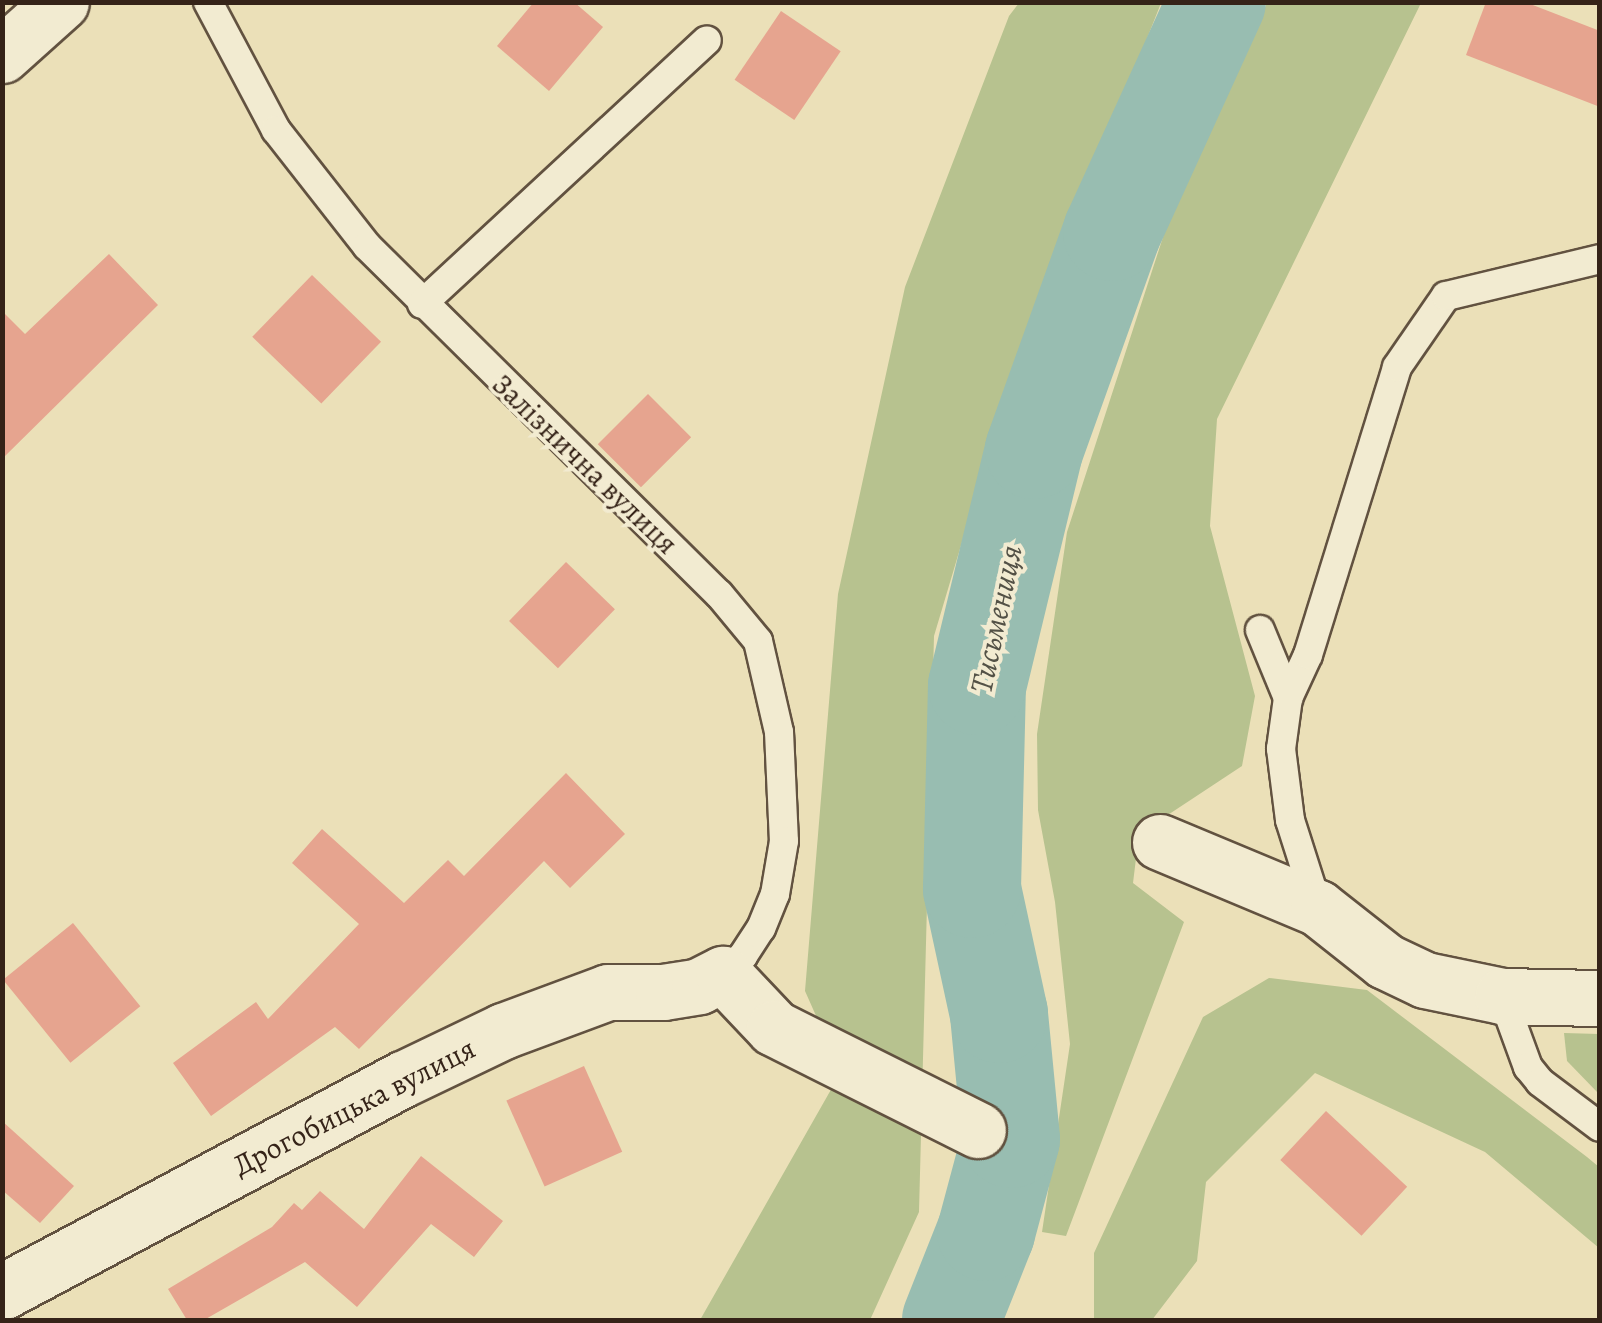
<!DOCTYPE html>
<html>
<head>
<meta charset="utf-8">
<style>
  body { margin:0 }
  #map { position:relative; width:1602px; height:1323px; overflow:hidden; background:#ebe0b8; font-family:Alegreya,serif }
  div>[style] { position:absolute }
  .green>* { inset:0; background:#b7c28f }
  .river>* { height:98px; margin:-49px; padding:0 49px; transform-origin:49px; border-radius:49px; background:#98bdb1 }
  .building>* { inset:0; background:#e6a48f; transform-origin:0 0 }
  .roads { filter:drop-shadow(2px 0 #625240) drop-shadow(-2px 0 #625240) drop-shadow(0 2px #625240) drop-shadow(0 -2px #625240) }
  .service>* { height:28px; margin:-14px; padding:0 14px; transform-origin:14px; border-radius:14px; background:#f2ebd1 }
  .minor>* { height:55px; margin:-27.5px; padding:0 27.5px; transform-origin:27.5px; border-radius:27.5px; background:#f2ebd1 }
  span { translate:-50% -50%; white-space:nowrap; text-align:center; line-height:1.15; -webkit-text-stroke:8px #f2ebd1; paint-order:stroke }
  .street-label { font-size:30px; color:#352318 }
  .water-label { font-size:32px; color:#535146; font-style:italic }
  .frame { position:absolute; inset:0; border:5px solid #352318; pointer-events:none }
</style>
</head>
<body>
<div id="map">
  <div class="green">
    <div style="clip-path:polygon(1019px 3px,1161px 3px,1004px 401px,934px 636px,919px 1212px,870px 1320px,700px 1320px,841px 1072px,805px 991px,838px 594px,905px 287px,1009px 16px)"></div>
    <div style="clip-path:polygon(1267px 3px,1421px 3px,1217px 419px,1210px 526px,1255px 696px,1242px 766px,1139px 834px,1133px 883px,1184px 922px,1066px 1236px,1042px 1232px,1070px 1044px,1055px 902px,1038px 810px,1037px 734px,1067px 532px,1165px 231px)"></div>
    <div style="clip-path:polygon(1269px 978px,1367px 990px,1587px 1157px,1599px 1167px,1599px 1248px,1485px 1152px,1315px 1073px,1206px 1182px,1197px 1261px,1152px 1320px,1094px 1320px,1094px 1253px,1203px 1017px)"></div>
    <div style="clip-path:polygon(1564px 1033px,1599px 1034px,1599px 1094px,1567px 1061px)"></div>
  </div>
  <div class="river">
    <div style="left:951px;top:1320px;width:95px;rotate:-68.3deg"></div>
    <div style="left:986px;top:1232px;width:96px;rotate:-75deg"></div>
    <div style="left:1011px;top:1139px;width:126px;rotate:-95.5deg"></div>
    <div style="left:999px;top:1014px;width:128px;rotate:-102.2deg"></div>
    <div style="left:972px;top:889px;width:203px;rotate:-88.6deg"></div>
    <div style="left:977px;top:686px;width:243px;rotate:-76.4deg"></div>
    <div style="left:1034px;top:450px;width:232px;rotate:-70.3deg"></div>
    <div style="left:1112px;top:232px;width:253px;rotate:-65.5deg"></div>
  </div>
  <div class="building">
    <div style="clip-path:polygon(534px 2px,574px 2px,603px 27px,549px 91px,497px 46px)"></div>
    <div style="clip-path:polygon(1486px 2px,1525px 2px,1600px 31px,1600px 107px,1466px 55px)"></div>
    <div style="left:781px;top:11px;width:72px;height:83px;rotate:34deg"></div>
    <div style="clip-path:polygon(109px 254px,158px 305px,2px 459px,2px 311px,25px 334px)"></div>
    <div style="left:312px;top:275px;width:96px;height:86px;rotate:44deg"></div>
    <div style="left:648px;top:394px;width:61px;height:71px;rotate:45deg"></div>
    <div style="left:566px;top:562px;width:68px;height:82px;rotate:44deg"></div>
    <div style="clip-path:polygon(566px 773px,625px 834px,570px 888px,544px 861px,359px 1049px,335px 1027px,211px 1116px,173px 1063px,256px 1002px,268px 1019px,359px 924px,292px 863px,322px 829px,404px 903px,448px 860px,464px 876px)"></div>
    <div style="left:73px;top:923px;width:107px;height:90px;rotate:51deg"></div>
    <div style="left:584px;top:1066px;width:94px;height:85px;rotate:66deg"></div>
    <div style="left:1326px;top:1111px;width:111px;height:67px;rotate:43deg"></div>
    <div style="clip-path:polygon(2px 1121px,74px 1186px,40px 1223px,2px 1190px)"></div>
    <div style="clip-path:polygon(421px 1156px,503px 1221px,474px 1257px,431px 1224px,357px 1307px,305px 1262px,204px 1320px,187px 1320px,168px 1289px,272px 1227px,294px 1203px,302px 1210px,320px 1191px,364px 1229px)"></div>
  </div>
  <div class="roads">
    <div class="service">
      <div style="left:208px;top:2px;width:145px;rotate:62deg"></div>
      <div style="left:276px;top:130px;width:147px;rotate:51.9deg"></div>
      <div style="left:367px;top:246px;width:495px;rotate:44.7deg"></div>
      <div style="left:719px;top:594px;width:61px;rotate:50.3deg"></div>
      <div style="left:758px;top:641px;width:93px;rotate:77deg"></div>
      <div style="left:779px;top:732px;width:109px;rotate:87.4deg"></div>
      <div style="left:784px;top:841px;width:54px;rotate:99.6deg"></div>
      <div style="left:775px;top:894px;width:37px;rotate:112deg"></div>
      <div style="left:761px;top:928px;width:33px;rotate:123deg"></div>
      <div style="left:743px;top:956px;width:27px;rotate:138deg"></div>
      <div style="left:422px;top:304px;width:388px;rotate:-42.8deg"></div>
      <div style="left:1260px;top:630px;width:74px;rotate:67.6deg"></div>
      <div style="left:1318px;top:908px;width:92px;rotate:-107.7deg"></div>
      <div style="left:1290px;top:820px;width:72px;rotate:-97.2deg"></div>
      <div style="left:1281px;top:749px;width:51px;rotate:-82.2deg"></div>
      <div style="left:1288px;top:698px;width:47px;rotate:-65.1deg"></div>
      <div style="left:1308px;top:655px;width:301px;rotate:-72.8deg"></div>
      <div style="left:1397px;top:367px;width:86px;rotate:-55.4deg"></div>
      <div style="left:1446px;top:296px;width:158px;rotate:-13.5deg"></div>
      <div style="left:1502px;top:996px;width:76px;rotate:69.9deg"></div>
      <div style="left:1528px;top:1067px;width:19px;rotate:51deg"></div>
      <div style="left:1540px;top:1082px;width:75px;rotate:36.9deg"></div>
    </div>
    <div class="minor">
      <div style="left:2px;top:55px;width:79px;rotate:-41.9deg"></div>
      <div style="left:1160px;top:842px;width:171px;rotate:22.7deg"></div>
      <div style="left:1318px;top:908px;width:85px;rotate:38.3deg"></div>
      <div style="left:1385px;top:961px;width:44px;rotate:25.4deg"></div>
      <div style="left:1425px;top:980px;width:79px;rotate:11.7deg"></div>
      <div style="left:1502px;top:996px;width:98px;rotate:1.2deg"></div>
      <div style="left:2px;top:1292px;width:454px;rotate:-28deg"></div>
      <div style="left:403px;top:1079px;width:111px;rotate:-25.6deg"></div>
      <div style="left:503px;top:1031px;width:112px;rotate:-20.4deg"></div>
      <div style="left:608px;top:992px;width:55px"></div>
      <div style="left:663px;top:992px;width:36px;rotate:-9deg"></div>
      <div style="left:699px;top:986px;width:27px;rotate:-27deg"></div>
      <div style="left:723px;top:974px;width:74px;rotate:46.6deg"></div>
      <div style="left:774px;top:1028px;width:228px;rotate:26.6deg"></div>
    </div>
  </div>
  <div class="street-label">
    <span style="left:585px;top:464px;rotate:44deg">Залізнична вулиця</span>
    <span style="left:354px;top:1107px;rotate:-27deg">Дрогобицька вулиця</span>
  </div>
  <div class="water-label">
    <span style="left:996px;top:619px;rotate:-78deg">Тисьмениця</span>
  </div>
  <div class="frame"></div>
</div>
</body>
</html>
